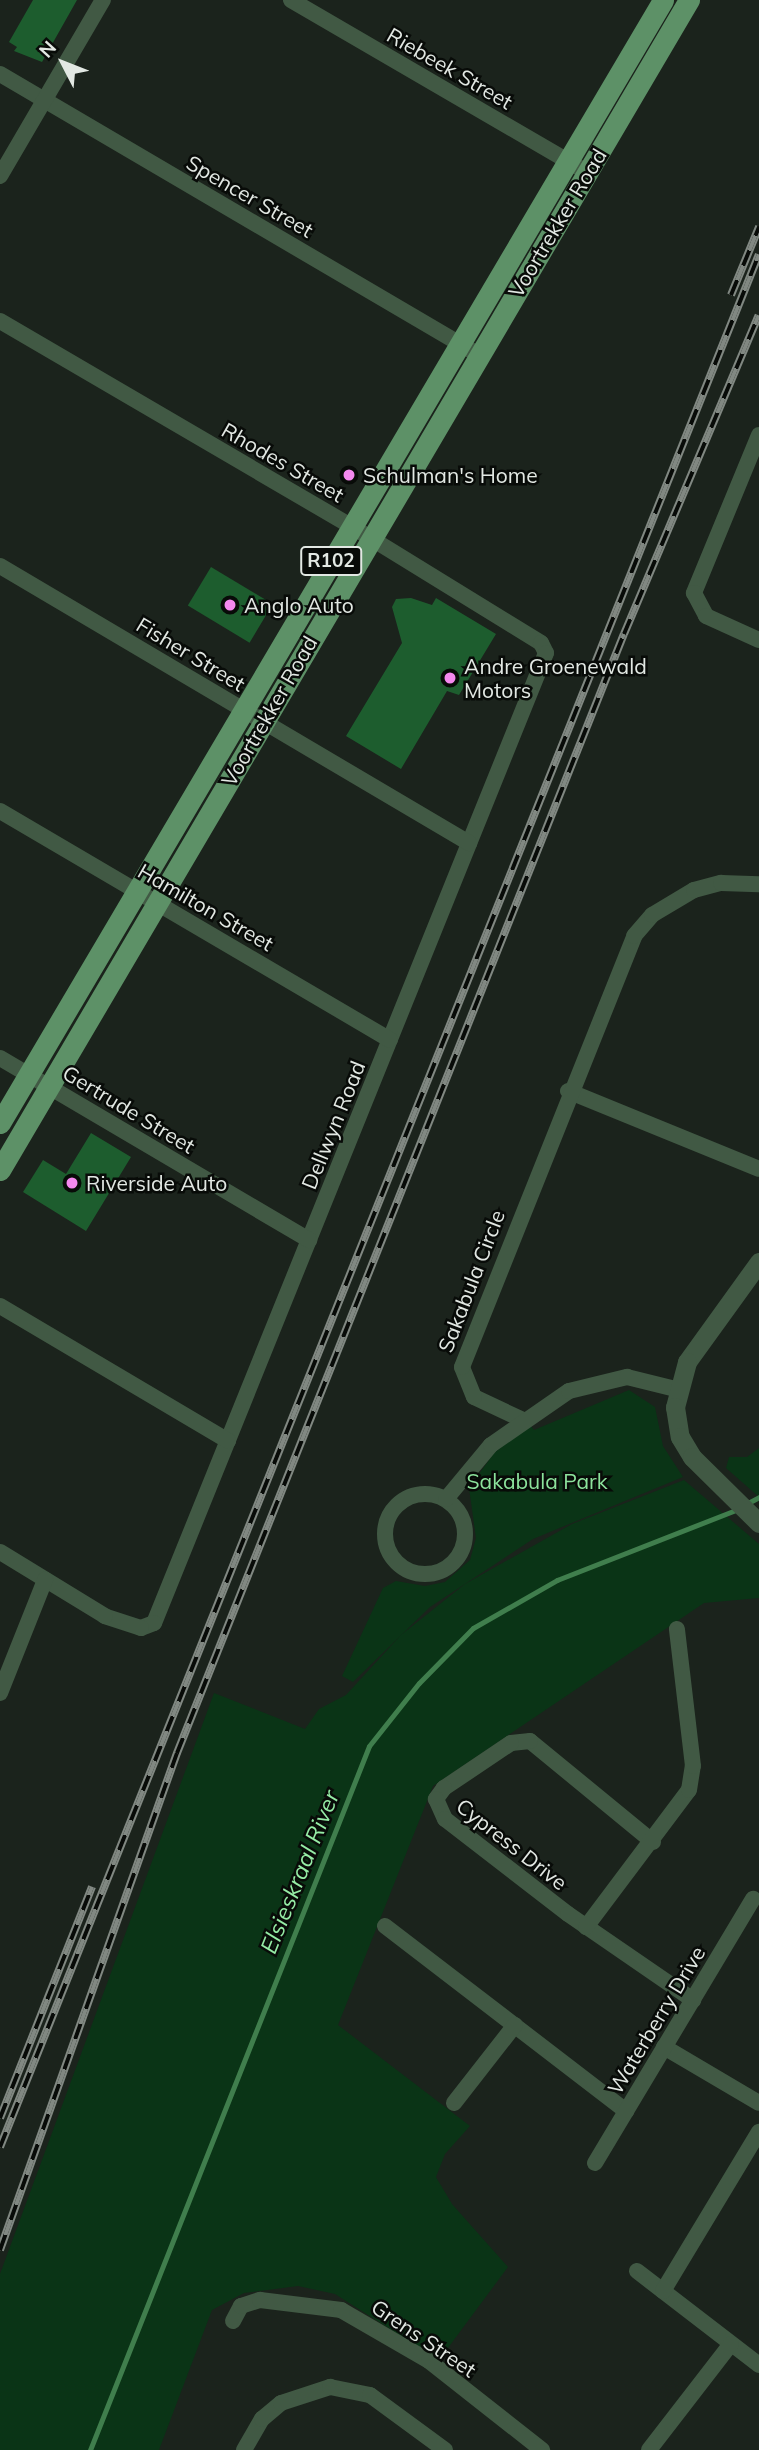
<!DOCTYPE html>
<html>
<head>
<meta charset="utf-8">
<style>
  body { margin:0 }
  #map { position:relative; width:759px; height:2450px; overflow:hidden; background:#1b231c; font-family:Mulish,sans-serif }
  div>[style] { position:absolute }
  .green>* { inset:0; background:#0a3416 }
  .stream>* { height:5px; margin:-2.5px; padding:0 2.5px; transform-origin:2.5px; border-radius:2.5px; background:#407e4d }
  .building>* { inset:0; background:#1d5d2e; transform-origin:0 0 }
  .minor>* { height:16px; margin:-8px; padding:0 8px; transform-origin:8px; border-radius:8px; background:#415944 }
  .minor>.ring { margin:-8px; padding:0; box-sizing:content-box; background:none; border:16px solid #415944; border-radius:50% }
  .tertiary>* { height:19px; margin:-9.5px; padding:0 9.5px; transform-origin:9.5px; border-radius:9.5px; background:#415944 }
  .primary>* { height:21px; margin:-10.5px; padding:0 10.5px; transform-origin:10.5px; border-radius:10.5px; background:#5d9167 }
  .rail>* { height:8px; margin-top:-4px; transform-origin:0; background:repeating-linear-gradient(90deg,#080b08 0 16px,#818882 0 32px); box-sizing:border-box; border-block:2px solid #818882 }
  .dots>* { width:19px; height:19px; translate:-50% -50%; box-sizing:border-box; border:4px solid #080b08; border-radius:50% }
  span { translate:-50% -50%; white-space:nowrap; text-align:center; line-height:1.15; -webkit-text-stroke:5px #080b08; paint-order:stroke }
  .shield-label span { padding:2px 5px; background:#080b08; border:2px solid; border-radius:5px; -webkit-text-stroke-width:0 }
  .shield-label { font-size:19px; color:#e2e8e3; font-weight:700 }
  .street-label { font-size:21px; color:#e2e8e3 }
  .poi-label { font-size:21px; color:#e2e8e3 }
  .left { translate:0 -50%; text-align:left }
  .park-label { font-size:21px; color:#8ce39c }
  .water-label { font-size:23px; color:#95eca5; font-style:italic }
  .north { position:absolute; left:28px; top:28px; width:70px; height:70px; -webkit-text-stroke:5px #080b08; paint-order:stroke; rotate:312deg; font-size:19px; font-weight:700; line-height:28px; text-align:center; color:#e2e8e3 }
  .north::after { content:''; display:block; margin:auto; width:24px; height:32px; background:#e2e8e3; clip-path:polygon(50% 0,100% 100%,50% 72%,0 100%) }
</style>
</head>
<body>
<div id="map">
  <div class="green">
    <div style="clip-path:polygon(629px 1390px,655px 1407px,663px 1446px,683px 1477px,533px 1539px,430px 1607px,353px 1682px,342px 1676px,383px 1588px,396px 1581px,425px 1586px,445px 1582px,470px 1560px,476px 1538px,469px 1488px,494px 1453px,530px 1425px,534px 1430px)"></div>
    <div style="clip-path:polygon(759px 1448px,759px 1497px,726px 1468px,729px 1457px,747px 1457px)"></div>
    <div style="clip-path:polygon(684px 1480px,759px 1544px,759px 1598px,704px 1603px,433px 1786px,338px 2025px,470px 2126px,445px 2154px,436px 2177px,452px 2204px,508px 2267px,439px 2360px,335px 2294px,298px 2286px,244px 2293px,212px 2310px,159px 2450px,0 2450px,0 2274px,214px 1693px,305px 1729px,319px 1709px,346px 1695px,401px 1635px,465px 1584px,572px 1524px)"></div>
  </div>
  <div class="stream">
    <div style="left:746px;top:1504px;width:15px;rotate:-28deg"></div>
    <div style="left:90px;top:2450px;width:757px;rotate:-68.38deg"></div>
    <div style="left:369px;top:1746px;width:80px;rotate:-51.6deg"></div>
    <div style="left:419px;top:1683px;width:77px;rotate:-45.5deg"></div>
    <div style="left:473px;top:1628px;width:97px;rotate:-29.7deg"></div>
    <div style="left:557px;top:1580px;width:194px;rotate:-21.4deg"></div>
  </div>
  <div class="building">
    <div style="clip-path:polygon(33px 0,77px 0,42px 62px,14px 51px,17px 47px,9px 42px)"></div>
    <div style="left:211px;top:567px;width:72px;height:45px;rotate:31deg"></div>
    <div style="clip-path:polygon(411px 598px,432px 605px,436px 598px,496px 634px,459px 695px,447px 691px,401px 769px,346px 736px,402px 643px,392px 607px,396px 599px)"></div>
    <div style="clip-path:polygon(91px 1133px,131px 1157px,86px 1231px,23px 1192px,43px 1160px,66px 1174px)"></div>
  </div>
  <div class="minor">
    <div style="left:291px;top:0;width:342px;rotate:30.2deg"></div>
    <div style="left:0;top:74px;width:555px;rotate:30.4deg"></div>
    <div style="left:0;top:176px;width:204px;rotate:-59.7deg"></div>
    <div style="left:0;top:321px;width:406px;rotate:30.3deg"></div>
    <div style="left:351px;top:526px;width:223px;rotate:31.6deg"></div>
    <div style="left:541px;top:643px;width:11px;rotate:63deg"></div>
    <div style="left:546px;top:653px;width:1046px;rotate:112deg"></div>
    <div style="left:154px;top:1623px;width:14px;rotate:159deg"></div>
    <div style="left:141px;top:1628px;width:38px;rotate:-162deg"></div>
    <div style="left:105px;top:1616px;width:123px;rotate:-148.6deg"></div>
    <div style="left:759px;top:435px;width:171px;rotate:112.4deg"></div>
    <div style="left:694px;top:593px;width:26px;rotate:62deg"></div>
    <div style="left:706px;top:616px;width:58px;rotate:24.4deg"></div>
    <div style="left:0;top:566px;width:545px;rotate:30.57deg"></div>
    <div style="left:0;top:811px;width:452px;rotate:30.4deg"></div>
    <div style="left:0;top:1058px;width:359px;rotate:30.5deg"></div>
    <div style="left:568px;top:1091px;width:206px;rotate:22.2deg"></div>
    <div style="left:0;top:1306px;width:265px;rotate:30.6deg"></div>
    <div style="left:523px;top:1420px;width:54px;rotate:-154.9deg"></div>
    <div style="left:474px;top:1397px;width:32px;rotate:-112deg"></div>
    <div style="left:462px;top:1367px;width:464px;rotate:-68.2deg"></div>
    <div style="left:634px;top:936px;width:28px;rotate:-49deg"></div>
    <div style="left:652px;top:915px;width:49px;rotate:-30.8deg"></div>
    <div style="left:694px;top:890px;width:28px;rotate:-15deg"></div>
    <div style="left:721px;top:883px;width:38px;rotate:2deg"></div>
    <div class="ring" style="left:385px;top:1494px;width:64px;height:64px"></div>
    <div style="left:446px;top:1499px;width:70px;rotate:-50.2deg"></div>
    <div style="left:491px;top:1445px;width:95px;rotate:-34.7deg"></div>
    <div style="left:569px;top:1391px;width:60px;rotate:-13.6deg"></div>
    <div style="left:627px;top:1377px;width:50px;rotate:13.8deg"></div>
    <div style="left:0;top:1693px;width:122px;rotate:-68.3deg"></div>
    <div style="left:653px;top:1842px;width:159px;rotate:-140.6deg"></div>
    <div style="left:530px;top:1741px;width:19px;rotate:174deg"></div>
    <div style="left:511px;top:1743px;width:81px;rotate:146.1deg"></div>
    <div style="left:444px;top:1788px;width:14px;rotate:126deg"></div>
    <div style="left:436px;top:1799px;width:22px;rotate:66deg"></div>
    <div style="left:445px;top:1819px;width:155px;rotate:37.7deg"></div>
    <div style="left:568px;top:1914px;width:152px;rotate:34.5deg"></div>
    <div style="left:385px;top:1926px;width:304px;rotate:37.5deg"></div>
    <div style="left:586px;top:1927px;width:171px;rotate:-53.1deg"></div>
    <div style="left:689px;top:1790px;width:24px;rotate:-81deg"></div>
    <div style="left:693px;top:1766px;width:138px;rotate:-96.7deg"></div>
    <div style="left:664px;top:2047px;width:110px;rotate:30.5deg"></div>
    <div style="left:454px;top:2103px;width:99px;rotate:-52deg"></div>
    <div style="left:595px;top:2163px;width:308px;rotate:-59.1deg"></div>
    <div style="left:637px;top:2271px;width:154px;rotate:37.6deg"></div>
    <div style="left:663px;top:2291px;width:186px;rotate:-58.9deg"></div>
    <div style="left:233px;top:2321px;width:17px;rotate:-62deg"></div>
    <div style="left:241px;top:2306px;width:20px;rotate:-18deg"></div>
    <div style="left:260px;top:2300px;width:82px;rotate:7deg"></div>
    <div style="left:341px;top:2310px;width:102px;rotate:30.1deg"></div>
    <div style="left:429px;top:2361px;width:144px;rotate:38.2deg"></div>
    <div style="left:244px;top:2450px;width:36px;rotate:-60deg"></div>
    <div style="left:262px;top:2419px;width:25px;rotate:-40deg"></div>
    <div style="left:281px;top:2403px;width:52px;rotate:-18.1deg"></div>
    <div style="left:330px;top:2387px;width:41px;rotate:11.3deg"></div>
    <div style="left:370px;top:2395px;width:93px;rotate:36.3deg"></div>
    <div style="left:649px;top:2450px;width:134px;rotate:-52.3deg"></div>
  </div>
  <div class="tertiary">
    <div style="left:759px;top:1262px;width:123px;rotate:125.8deg"></div>
    <div style="left:687px;top:1362px;width:47px;rotate:104.9deg"></div>
    <div style="left:675px;top:1407px;width:30px;rotate:81deg"></div>
    <div style="left:680px;top:1437px;width:23px;rotate:59deg"></div>
    <div style="left:692px;top:1457px;width:94px;rotate:44.6deg"></div>
  </div>
  <div class="primary">
    <div style="left:0;top:1123px;width:1304px;rotate:-59.44deg"></div>
    <div style="left:0;top:1170px;width:1358px;rotate:-59.51deg"></div>
  </div>
  <div class="rail">
    <div style="left:731px;top:295px;width:74px;rotate:-67.6deg"></div>
    <div style="left:0;top:2118px;width:249px;rotate:-68.3deg"></div>
    <div style="left:0;top:2147px;width:2039px;rotate:-68.15deg"></div>
    <div style="left:0;top:2250px;width:528px;rotate:-70.4deg"></div>
    <div style="left:177px;top:1753px;width:1205px;rotate:-68.23deg"></div>
    <div style="left:624px;top:634px;width:346px;rotate:-67.1deg"></div>
  </div>
  <div class="dots">
    <div style="left:349px;top:475px;background:#f589ef"></div>
    <div style="left:230px;top:605px;background:#f589ef"></div>
    <div style="left:450px;top:678px;background:#f589ef"></div>
    <div style="left:72px;top:1183px;background:#f589ef"></div>
  </div>
  <div class="shield-label">
    <span style="left:331px;top:561px">R102</span>
  </div>
  <div class="street-label">
    <span style="left:450px;top:68px;rotate:30deg">Riebeek Street</span>
    <span style="left:250px;top:196px;rotate:30deg">Spencer Street</span>
    <span style="left:557px;top:223px;rotate:-59deg">Voortrekker Road</span>
    <span style="left:283px;top:462px;rotate:30deg">Rhodes Street</span>
    <span style="left:191px;top:654px;rotate:31deg">Fisher Street</span>
    <span style="left:269px;top:711px;rotate:-60deg">Voortrekker Road</span>
    <span style="left:206px;top:907px;rotate:30deg">Hamilton Street</span>
    <span style="left:129px;top:1109px;rotate:31deg">Gertrude Street</span>
    <span style="left:333px;top:1125px;rotate:-68deg">Dellwyn Road</span>
    <span style="left:471px;top:1281px;rotate:-69deg">Sakabula Circle</span>
    <span style="left:512px;top:1844px;rotate:38deg">Cypress Drive</span>
    <span style="left:656px;top:2020px;rotate:-59deg">Waterberry Drive</span>
    <span style="left:424px;top:2338px;rotate:34deg">Grens Street</span>
  </div>
  <div class="poi-label">
    <span class="left" style="left:363px;top:475px">Schulman's Home</span>
    <span class="left" style="left:244px;top:605px">Anglo Auto</span>
    <span class="left" style="left:464px;top:678px">Andre Groenewald<br>Motors</span>
    <span class="left" style="left:86px;top:1183px">Riverside Auto</span>
  </div>
  <div class="park-label">
    <span style="left:537px;top:1481px">Sakabula Park</span>
  </div>
  <div class="water-label">
    <span style="left:300px;top:1872px;rotate:-68deg">Elsieskraal River</span>
  </div>
  <div class="north">N</div>
</div>
</body>
</html>
